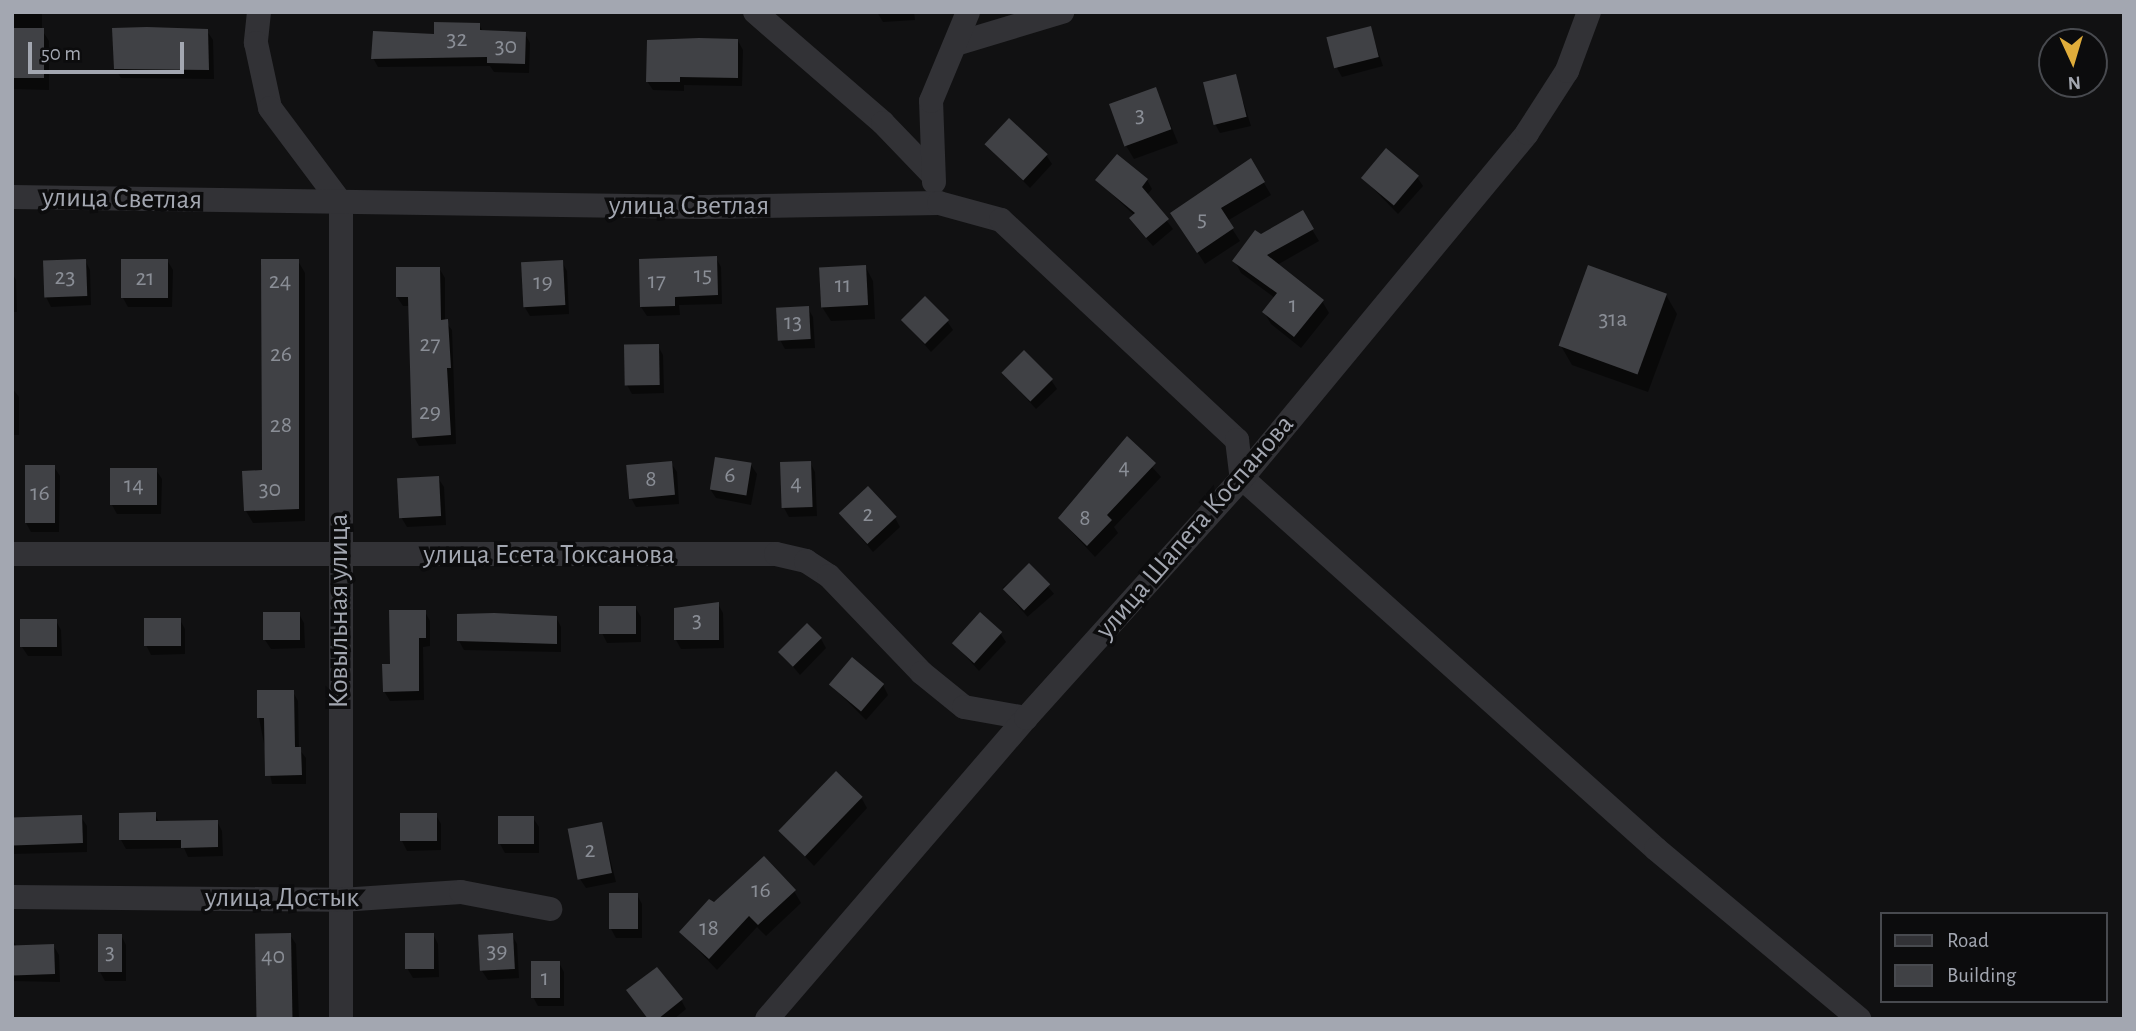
<!DOCTYPE html>
<html>
<head>
<meta charset="utf-8">
<style>
  body { margin:0 }
  #map { position:relative; width:2136px; height:1031px; overflow:hidden; background:#111112; font-family:"Alegreya Sans",sans-serif }
  div>[style] { position:absolute }
  .shadow>* { inset:0; background:#0007; transform-origin:0 0 }
  .building>* { inset:0; background:#404145; transform-origin:0 0 }
  .minor>* { height:24px; margin:-12px; padding:0 12px; transform-origin:12px; border-radius:12px; background:#323236 }
  span { translate:-50% -50%; white-space:nowrap; text-align:center; line-height:1.15; -webkit-text-stroke:7px #0c0c0d; paint-order:stroke }
  .number-label { font-size:24px; color:#8a8e96 }
  .number-label span { -webkit-text-stroke-width:0 }
  .street-label { font-size:28px; color:#a3a7b1 }
  .frame { position:absolute; inset:0; border:14px solid #a3a7b1; pointer-events:none }
  .legend { position:absolute; left:1880px; top:912px; width:228px; height:91px; box-sizing:border-box; background:#0c0c0d; border:2px solid #484a4f; margin:0; padding:9px 12px; list-style:none; font-size:21px; color:#a3a7b1 }
  .legend li { display:flex; align-items:center; gap:14px; height:35px }
  .legend b { width:35px; border:2px solid #484a4f }
  .north { position:absolute; left:2038px; top:28px; width:70px; height:70px; box-sizing:border-box; background:#0c0c0d; border:2px solid #484a4f; border-radius:50%; rotate:176deg; font-size:19px; font-weight:700; line-height:28px; text-align:center; color:#a3a7b1 }
  .north::after { content:''; display:block; margin:auto; width:24px; height:32px; background:#e0ad3b; clip-path:polygon(50% 0,100% 100%,50% 72%,0 100%) }
  .scale { position:absolute; left:28px; top:42px; width:156px; height:32px; box-sizing:border-box; border:4px solid #a3a7b1; border-top:0; padding-left:9px; font-size:21px; line-height:24px; white-space:nowrap; color:#a3a7b1; -webkit-text-stroke:5px #0c0c0d; paint-order:stroke }
</style>
</head>
<body>
<div id="map">
  <div class="shadow">
    <div style="clip-path:polygon(12px 12px,42px 12px,42px 30px,49px 41px,49px 90px,12px 89px)"></div>
    <div style="clip-path:polygon(877px 12px,914px 12px,915px 20px,883px 22px)"></div>
    <div style="clip-path:polygon(479px 24px,483px 32px,525px 34px,530px 43px,529px 73px,494px 72px,490px 66px,378px 67px,373px 58px)"></div>
    <div style="clip-path:polygon(1370px 28px,1383px 66px,1342px 77px,1337px 68px)"></div>
    <div style="clip-path:polygon(207px 31px,213px 40px,214px 79px,121px 78px,115px 69px)"></div>
    <div style="clip-path:polygon(738px 41px,743px 50px,742px 86px,684px 85px,684px 91px,653px 90px,647px 81px)"></div>
    <div style="clip-path:polygon(1235px 76px,1251px 126px,1220px 133px,1215px 124px)"></div>
    <div style="clip-path:polygon(1156px 89px,1178px 143px,1134px 159px,1125px 144px)"></div>
    <div style="clip-path:polygon(987px 144px,1046px 155px,1052px 164px,1030px 188px)"></div>
    <div style="clip-path:polygon(1251px 161px,1271px 195px,1227px 221px,1240px 241px,1205px 264px,1180px 225px)"></div>
    <div style="clip-path:polygon(1362px 177px,1417px 177px,1423px 186px,1398px 214px)"></div>
    <div style="clip-path:polygon(1147px 180px,1152px 189px,1147px 195px,1173px 229px,1153px 246px,1137px 228px,1131px 219px,1135px 216px,1098px 181px)"></div>
    <div style="clip-path:polygon(1302px 213px,1319px 241px,1277px 265px,1322px 301px,1329px 313px,1301px 348px,1271px 324px,1264px 312px,1275px 298px,1241px 273px,1235px 261px,1261px 236px)"></div>
    <div style="clip-path:polygon(716px 258px,721px 267px,722px 304px,679px 305px,680px 315px,647px 316px,641px 307px)"></div>
    <div style="clip-path:polygon(85px 260px,90px 270px,91px 305px,51px 307px,46px 297px)"></div>
    <div style="clip-path:polygon(167px 260px,173px 270px,172px 307px,128px 307px,123px 298px)"></div>
    <div style="clip-path:polygon(298px 261px,305px 273px,305px 521px,253px 523px,246px 511px,264px 471px)"></div>
    <div style="clip-path:polygon(562px 262px,567px 271px,569px 314px,530px 316px,524px 306px)"></div>
    <div style="clip-path:polygon(865px 266px,873px 281px,875px 319px,831px 321px,822px 307px)"></div>
    <div style="clip-path:polygon(439px 268px,445px 278px,445px 321px,452px 330px,456px 444px,419px 446px,414px 437px,410px 306px,403px 306px,397px 297px)"></div>
    <div style="clip-path:polygon(12px 273px,16px 280px,17px 312px,12px 312px)"></div>
    <div style="clip-path:polygon(1666px 295px,1677px 314px,1648px 392px,1572px 365px,1561px 346px)"></div>
    <div style="clip-path:polygon(808px 308px,813px 317px,815px 348px,785px 349px,780px 340px)"></div>
    <div style="clip-path:polygon(903px 320px,947px 321px,953px 330px,931px 352px)"></div>
    <div style="clip-path:polygon(658px 346px,663px 355px,664px 393px,632px 394px,627px 385px)"></div>
    <div style="clip-path:polygon(1003px 372px,1051px 380px,1057px 389px,1036px 409px)"></div>
    <div style="clip-path:polygon(12px 388px,19px 397px,19px 435px,12px 435px)"></div>
    <div style="clip-path:polygon(1127px 439px,1161px 477px,1114px 527px,1118px 533px,1095px 557px,1060px 519px)"></div>
    <div style="clip-path:polygon(810px 462px,815px 472px,817px 516px,789px 517px,784px 508px)"></div>
    <div style="clip-path:polygon(671px 463px,677px 472px,679px 504px,636px 507px,631px 498px)"></div>
    <div style="clip-path:polygon(751px 465px,757px 474px,751px 505px,716px 498px,710px 489px)"></div>
    <div style="clip-path:polygon(54px 467px,60px 476px,59px 532px,31px 532px,26px 523px)"></div>
    <div style="clip-path:polygon(156px 470px,162px 479px,161px 514px,117px 514px,112px 505px)"></div>
    <div style="clip-path:polygon(438px 478px,444px 487px,446px 525px,407px 527px,401px 517px)"></div>
    <div style="clip-path:polygon(841px 514px,895px 518px,900px 527px,873px 552px)"></div>
    <div style="left:1029px;top:565px;width:38px;height:35px;rotate:49deg"></div>
    <div style="clip-path:polygon(718px 604px,723px 613px,724px 648px,681px 649px,676px 640px)"></div>
    <div style="clip-path:polygon(635px 607px,641px 617px,641px 642px,607px 643px,602px 633px)"></div>
    <div style="clip-path:polygon(425px 612px,430px 621px,430px 646px,423px 647px,424px 700px,390px 701px,384px 691px,391px 666px)"></div>
    <div style="clip-path:polygon(299px 614px,304px 623px,305px 648px,271px 649px,265px 640px)"></div>
    <div style="clip-path:polygon(556px 617px,561px 627px,561px 652px,464px 650px,459px 641px)"></div>
    <div style="clip-path:polygon(180px 620px,185px 629px,185px 654px,151px 655px,146px 645px)"></div>
    <div style="clip-path:polygon(56px 621px,61px 630px,62px 656px,28px 656px,22px 647px)"></div>
    <div style="clip-path:polygon(1000px 633px,1006px 642px,979px 671px,954px 643px)"></div>
    <div style="clip-path:polygon(821px 639px,826px 648px,800px 675px,781px 652px)"></div>
    <div style="clip-path:polygon(831px 685px,883px 685px,888px 695px,866px 720px)"></div>
    <div style="clip-path:polygon(293px 692px,298px 701px,299px 749px,306px 758px,306px 784px,272px 784px,259px 718px)"></div>
    <div style="clip-path:polygon(862px 799px,867px 808px,814px 866px,782px 832px)"></div>
    <div style="clip-path:polygon(155px 814px,159px 822px,217px 821px,222px 831px,223px 856px,188px 857px,184px 848px,126px 849px,121px 840px)"></div>
    <div style="clip-path:polygon(436px 815px,441px 824px,441px 850px,407px 851px,402px 841px)"></div>
    <div style="clip-path:polygon(81px 817px,87px 826px,87px 852px,12px 854px,12px 819px)"></div>
    <div style="clip-path:polygon(533px 818px,539px 827px,539px 853px,505px 853px,500px 844px)"></div>
    <div style="clip-path:polygon(601px 824px,616px 882px,586px 888px,580px 879px)"></div>
    <div style="clip-path:polygon(794px 891px,801px 903px,766px 936px,757px 927px,717px 970px,681px 932px,714px 905px)"></div>
    <div style="clip-path:polygon(637px 895px,642px 904px,642px 938px,616px 938px,611px 929px)"></div>
    <div style="clip-path:polygon(433px 934px,438px 944px,439px 977px,413px 978px,407px 968px)"></div>
    <div style="clip-path:polygon(121px 935px,126px 945px,126px 981px,105px 981px,100px 972px)"></div>
    <div style="clip-path:polygon(290px 935px,296px 944px,299px 1019px,261px 1019px)"></div>
    <div style="clip-path:polygon(512px 935px,517px 944px,519px 978px,488px 980px,482px 971px)"></div>
    <div style="clip-path:polygon(12px 939px,17px 947px,53px 945px,59px 955px,60px 982px,12px 981px)"></div>
    <div style="clip-path:polygon(559px 963px,564px 972px,564px 1006px,538px 1006px,533px 997px)"></div>
    <div style="clip-path:polygon(681px 1000px,686px 1009px,674px 1019px,648px 1019px)"></div>
  </div>
  <div class="building">
    <div style="clip-path:polygon(434px 22px,480px 23px,480px 30px,526px 32px,525px 64px,487px 63px,487px 57px,371px 59px,373px 31px,434px 34px)"></div>
    <div style="left:1371px;top:26px;width:32px;height:46px;rotate:76deg"></div>
    <div style="clip-path:polygon(147px 27px,208px 29px,209px 70px,114px 69px,112px 28px)"></div>
    <div style="left:12px;top:28px;width:32px;height:50px"></div>
    <div style="clip-path:polygon(699px 38px,738px 39px,738px 78px,680px 77px,680px 82px,646px 82px,647px 40px)"></div>
    <div style="left:1236px;top:74px;width:44px;height:34px;rotate:76deg"></div>
    <div style="left:1156px;top:87px;width:45px;height:50px;rotate:70deg"></div>
    <div style="left:1009px;top:118px;width:53px;height:36px;rotate:43deg"></div>
    <div style="left:1386px;top:148px;width:43px;height:39px;rotate:40deg"></div>
    <div style="clip-path:polygon(1117px 154px,1148px 179px,1142px 187px,1169px 219px,1146px 238px,1129px 218px,1135px 213px,1095px 180px)"></div>
    <div style="clip-path:polygon(1251px 158px,1265px 182px,1221px 208px,1234px 228px,1197px 253px,1170px 213px)"></div>
    <div style="clip-path:polygon(1303px 210px,1314px 229px,1267px 255px,1324px 300px,1294px 337px,1262px 312px,1277px 293px,1232px 261px,1255px 230px,1261px 234px)"></div>
    <div style="clip-path:polygon(717px 256px,718px 295px,675px 297px,675px 306px,640px 307px,639px 259px)"></div>
    <div style="left:86px;top:259px;width:37px;height:43px;rotate:88deg"></div>
    <div style="left:121px;top:259px;width:47px;height:39px"></div>
    <div style="clip-path:polygon(261px 259px,299px 259px,299px 509px,244px 511px,242px 471px,262px 470px)"></div>
    <div style="left:563px;top:260px;width:45px;height:42px;rotate:87deg"></div>
    <div style="left:866px;top:265px;width:40px;height:47px;rotate:87deg"></div>
    <div style="left:1588px;top:265px;width:84px;height:86px;rotate:20deg"></div>
    <div style="clip-path:polygon(396px 267px,440px 267px,441px 320px,448px 319px,451px 368px,447px 368px,451px 435px,412px 438px,408px 297px,396px 297px)"></div>
    <div style="left:925px;top:296px;width:34px;height:34px;rotate:45deg"></div>
    <div style="left:809px;top:306px;width:33px;height:33px;rotate:87deg"></div>
    <div style="left:659px;top:344px;width:41px;height:35px;rotate:89deg"></div>
    <div style="left:1024px;top:350px;width:41px;height:32px;rotate:45deg"></div>
    <div style="clip-path:polygon(1127px 436px,1156px 463px,1107px 515px,1112px 520px,1087px 546px,1058px 518px)"></div>
    <div style="left:715px;top:457px;width:37px;height:33px;rotate:9deg"></div>
    <div style="left:672px;top:461px;width:34px;height:46px;rotate:85deg"></div>
    <div style="left:811px;top:461px;width:46px;height:31px;rotate:88deg"></div>
    <div style="left:25px;top:465px;width:30px;height:58px"></div>
    <div style="left:110px;top:468px;width:47px;height:37px"></div>
    <div style="left:439px;top:476px;width:40px;height:42px;rotate:87deg"></div>
    <div style="left:868px;top:486px;width:42px;height:40px;rotate:47deg"></div>
    <div style="left:1029px;top:563px;width:30px;height:37px;rotate:45deg"></div>
    <div style="clip-path:polygon(719px 602px,719px 640px,674px 640px,674px 608px)"></div>
    <div style="left:599px;top:606px;width:37px;height:28px"></div>
    <div style="clip-path:polygon(389px 610px,426px 610px,426px 638px,419px 638px,419px 691px,383px 692px,382px 664px,390px 664px)"></div>
    <div style="left:263px;top:612px;width:37px;height:28px"></div>
    <div style="left:980px;top:612px;width:30px;height:42px;rotate:42deg"></div>
    <div style="clip-path:polygon(494px 613px,557px 616px,557px 644px,457px 641px,457px 614px)"></div>
    <div style="left:144px;top:618px;width:37px;height:28px"></div>
    <div style="left:57px;top:619px;width:28px;height:37px;rotate:90deg"></div>
    <div style="left:807px;top:623px;width:21px;height:41px;rotate:45deg"></div>
    <div style="left:852px;top:657px;width:42px;height:36px;rotate:40deg"></div>
    <div style="clip-path:polygon(257px 690px,294px 690px,295px 747px,301px 747px,302px 775px,265px 776px,264px 718px,257px 718px)"></div>
    <div style="left:836px;top:771px;width:37px;height:83px;rotate:44deg"></div>
    <div style="clip-path:polygon(156px 812px,156px 821px,218px 820px,218px 847px,181px 848px,181px 840px,119px 840px,119px 813px)"></div>
    <div style="left:437px;top:813px;width:28px;height:37px;rotate:90deg"></div>
    <div style="left:82px;top:815px;width:28px;height:70px;rotate:88deg"></div>
    <div style="left:498px;top:816px;width:36px;height:28px"></div>
    <div style="left:602px;top:822px;width:52px;height:35px;rotate:79deg"></div>
    <div style="clip-path:polygon(764px 856px,796px 890px,758px 925px,749px 916px,709px 959px,679px 932px,709px 899px,714px 902px)"></div>
    <div style="left:609px;top:893px;width:29px;height:36px"></div>
    <div style="left:291px;top:933px;width:86px;height:36px;rotate:89deg"></div>
    <div style="left:405px;top:933px;width:29px;height:36px"></div>
    <div style="left:513px;top:933px;width:36px;height:35px;rotate:87deg"></div>
    <div style="left:98px;top:934px;width:24px;height:38px"></div>
    <div style="left:54px;top:944px;width:30px;height:42px;rotate:88deg"></div>
    <div style="left:531px;top:961px;width:29px;height:37px"></div>
    <div style="clip-path:polygon(657px 967px,683px 999px,658px 1019px,648px 1019px,626px 990px)"></div>
  </div>
  <div class="minor">
    <div style="left:259px;top:12px;width:31px;rotate:96deg"></div>
    <div style="left:256px;top:43px;width:66px;rotate:77.8deg"></div>
    <div style="left:270px;top:108px;width:119px;rotate:53.2deg"></div>
    <div style="left:341px;top:203px;width:816px;rotate:90deg"></div>
    <div style="left:755px;top:12px;width:169px;rotate:40.9deg"></div>
    <div style="left:883px;top:123px;width:71px;rotate:46.1deg"></div>
    <div style="left:959px;top:43px;width:108px;rotate:-16.8deg"></div>
    <div style="left:934px;top:182px;width:81px;rotate:-92.1deg"></div>
    <div style="left:931px;top:101px;width:96px;rotate:-67.4deg"></div>
    <div style="left:12px;top:197px;width:691px;rotate:0.83deg"></div>
    <div style="left:703px;top:207px;width:236px;rotate:-1deg"></div>
    <div style="left:939px;top:203px;width:64px;rotate:15.3deg"></div>
    <div style="left:1001px;top:220px;width:323px;rotate:43deg"></div>
    <div style="left:1237px;top:440px;width:38px;rotate:83deg"></div>
    <div style="left:1242px;top:478px;width:556px;rotate:41.86deg"></div>
    <div style="left:1656px;top:849px;width:265px;rotate:39.9deg"></div>
    <div style="left:12px;top:554px;width:764px"></div>
    <div style="left:776px;top:554px;width:31px;rotate:13deg"></div>
    <div style="left:806px;top:561px;width:27px;rotate:33deg"></div>
    <div style="left:829px;top:576px;width:134px;rotate:46.2deg"></div>
    <div style="left:922px;top:673px;width:54px;rotate:39deg"></div>
    <div style="left:964px;top:707px;width:63px;rotate:10.1deg"></div>
    <div style="left:12px;top:897px;width:329px;rotate:0.5deg"></div>
    <div style="left:341px;top:900px;width:120px;rotate:-3.8deg"></div>
    <div style="left:461px;top:892px;width:91px;rotate:10.8deg"></div>
    <div style="left:767px;top:1019px;width:397px;rotate:-49.3deg"></div>
    <div style="left:1026px;top:718px;width:323px;rotate:-48deg"></div>
    <div style="left:1242px;top:478px;width:447px;rotate:-50.4deg"></div>
    <div style="left:1527px;top:133px;width:74px;rotate:-57.2deg"></div>
    <div style="left:1567px;top:71px;width:63px;rotate:-69.6deg"></div>
  </div>
  <div class="number-label">
    <span style="left:457px;top:40px">32</span>
    <span style="left:506px;top:47px">30</span>
    <span style="left:1140px;top:116px">3</span>
    <span style="left:1202px;top:220px">5</span>
    <span style="left:703px;top:276px">15</span>
    <span style="left:65px;top:278px">23</span>
    <span style="left:145px;top:279px">21</span>
    <span style="left:280px;top:282px">24</span>
    <span style="left:657px;top:282px">17</span>
    <span style="left:543px;top:283px">19</span>
    <span style="left:843px;top:286px">11</span>
    <span style="left:1293px;top:306px">1</span>
    <span style="left:1613px;top:320px">31а</span>
    <span style="left:793px;top:323px">13</span>
    <span style="left:430px;top:345px">27</span>
    <span style="left:281px;top:355px">26</span>
    <span style="left:430px;top:413px">29</span>
    <span style="left:281px;top:426px">28</span>
    <span style="left:1124px;top:468px">4</span>
    <span style="left:730px;top:476px">6</span>
    <span style="left:651px;top:480px">8</span>
    <span style="left:796px;top:484px">4</span>
    <span style="left:134px;top:486px">14</span>
    <span style="left:270px;top:490px">30</span>
    <span style="left:40px;top:494px">16</span>
    <span style="left:868px;top:515px">2</span>
    <span style="left:1085px;top:519px">8</span>
    <span style="left:697px;top:621px">3</span>
    <span style="left:590px;top:851px">2</span>
    <span style="left:761px;top:891px">16</span>
    <span style="left:709px;top:929px">18</span>
    <span style="left:497px;top:952px">39</span>
    <span style="left:110px;top:953px">3</span>
    <span style="left:273px;top:957px">40</span>
    <span style="left:545px;top:979px">1</span>
  </div>
  <div class="street-label">
    <span style="left:122px;top:199px;rotate:1deg">улица Светлая</span>
    <span style="left:689px;top:206px">улица Светлая</span>
    <span style="left:1195px;top:527px;rotate:-49deg">улица Шапета Коспанова</span>
    <span style="left:549px;top:555px">улица Есета Токсанова</span>
    <span style="left:339px;top:611px;rotate:-90deg">Ковыльная улица</span>
    <span style="left:282px;top:898px">улица Достык</span>
  </div>
  <div class="frame"></div>
  <ul class="legend">
  <li><b style="height:9px;background:#323236"></b>Road</li>
  <li><b style="height:19px;background:#404145"></b>Building</li>
  </ul>
  <div class="north">N</div>
  <div class="scale">50 m</div>
</div>
</body>
</html>
